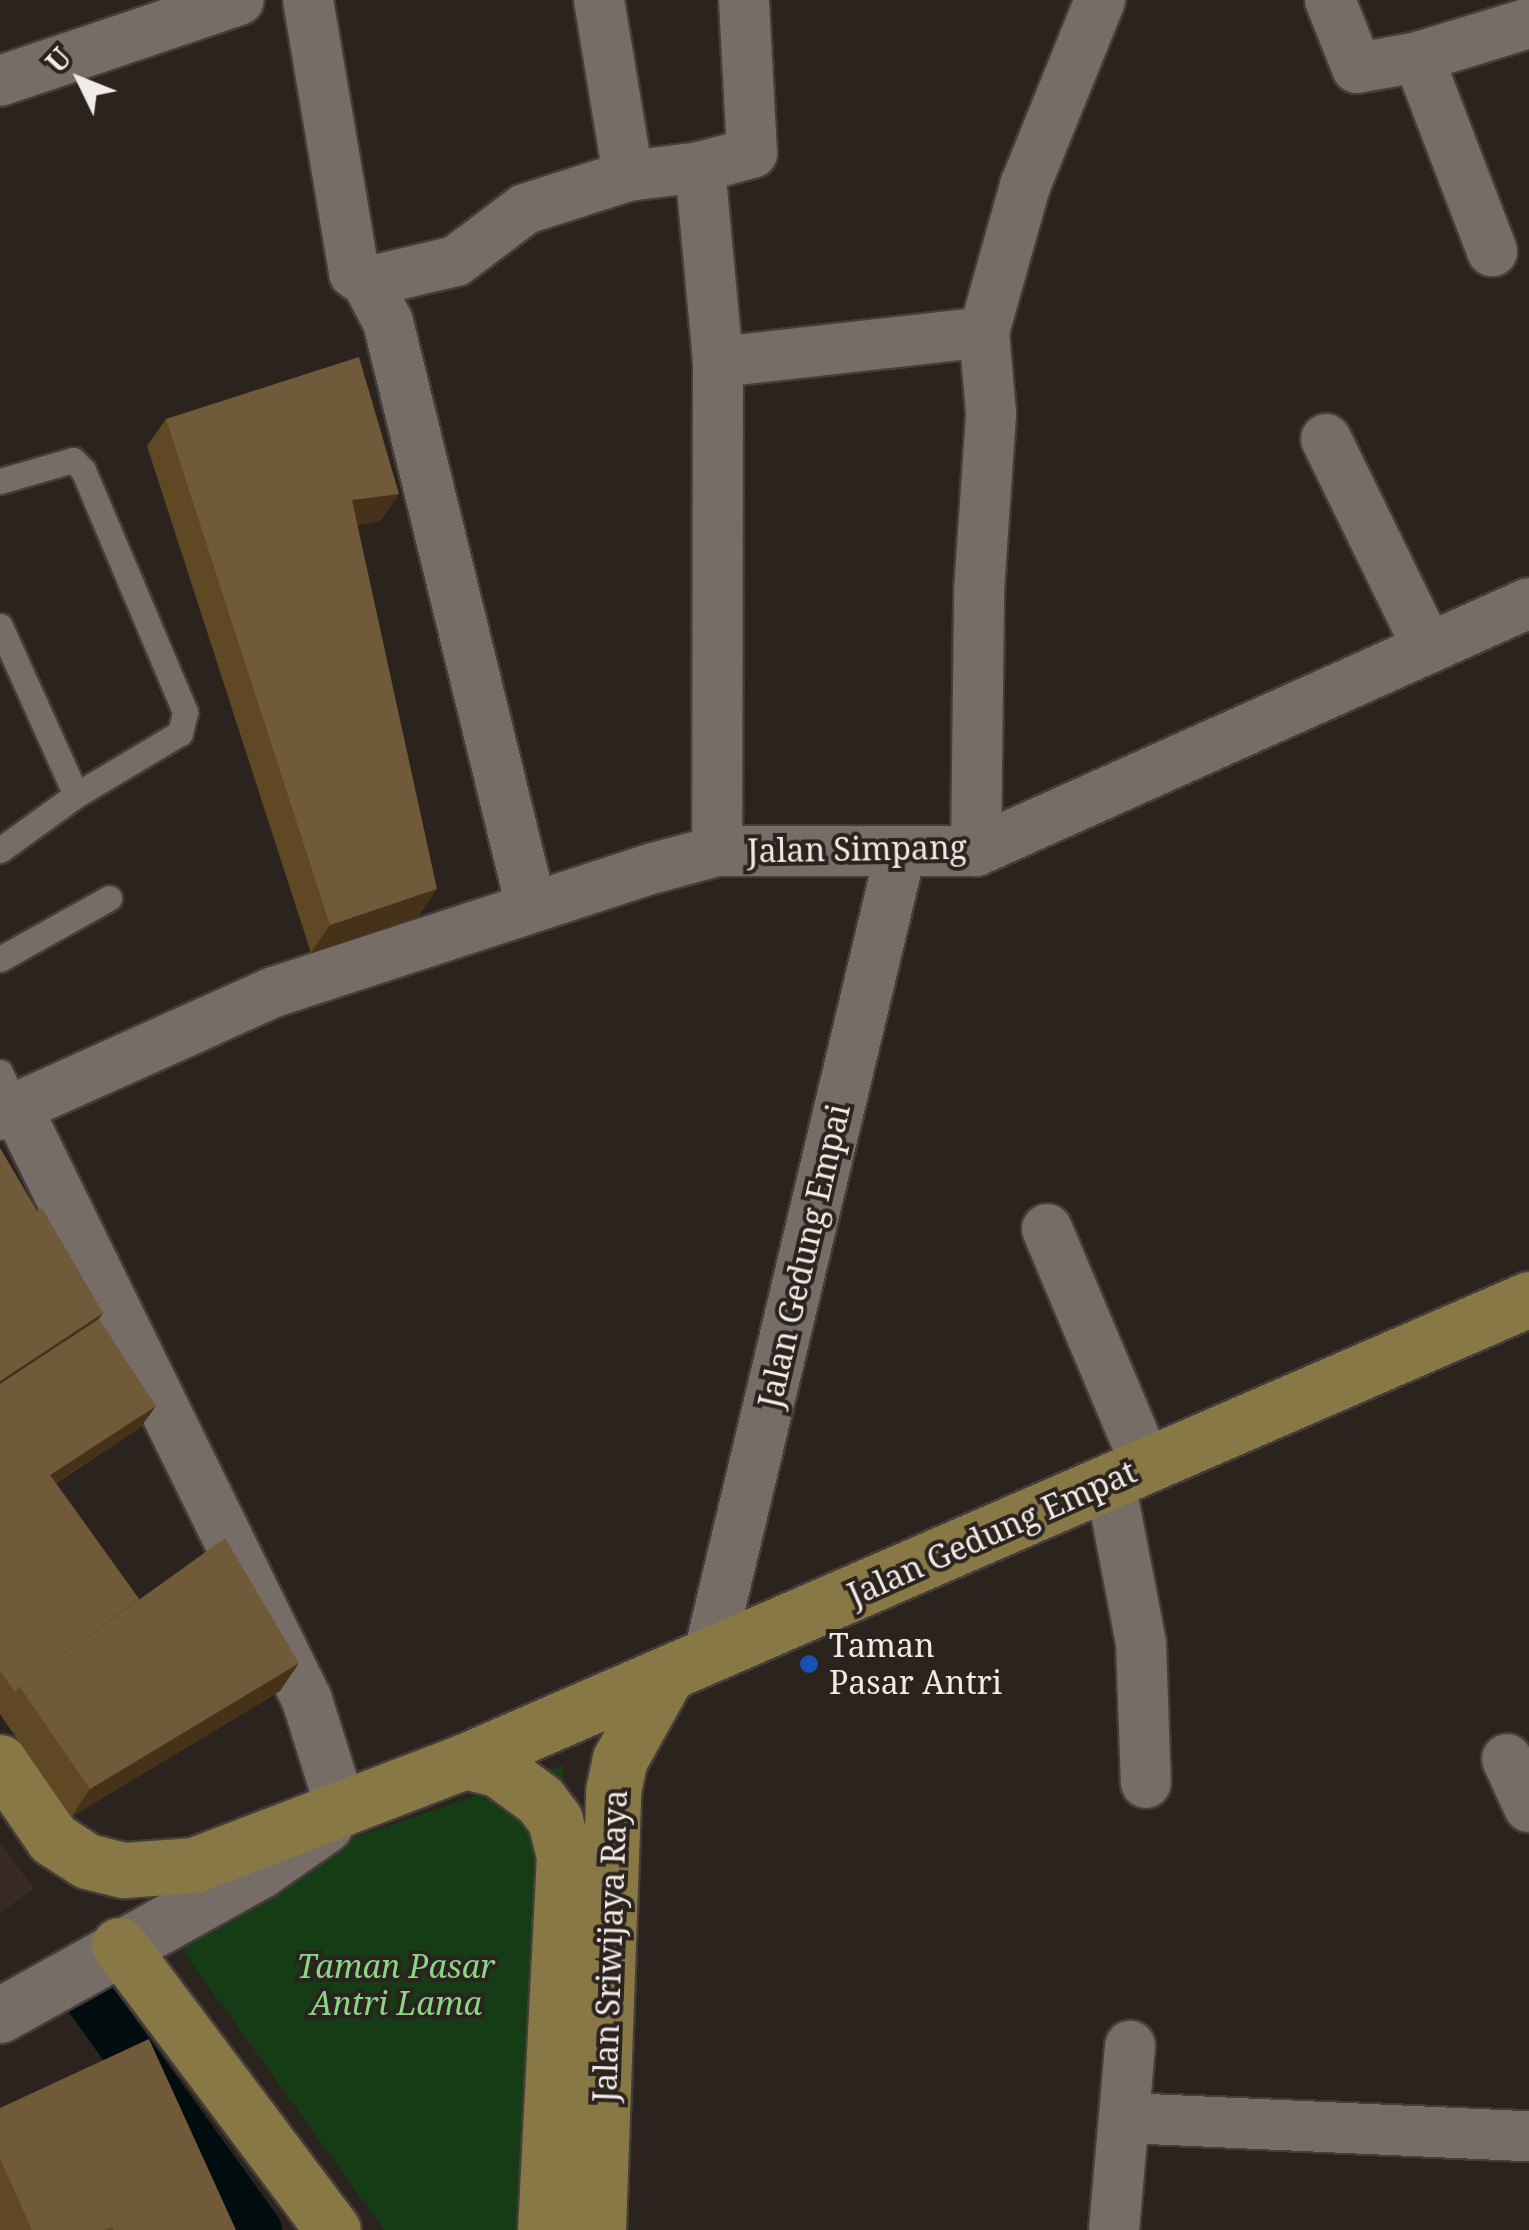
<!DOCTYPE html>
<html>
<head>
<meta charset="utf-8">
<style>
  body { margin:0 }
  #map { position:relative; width:1529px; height:2230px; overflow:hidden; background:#2b231e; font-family:"Noto Serif",serif }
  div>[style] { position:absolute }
  .built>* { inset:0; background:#392a23 }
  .green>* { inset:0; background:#163c16 }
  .canal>* { height:50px; margin:-25px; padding:0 25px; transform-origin:25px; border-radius:25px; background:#010d0e }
  .roads { filter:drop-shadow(2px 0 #453d39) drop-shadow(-2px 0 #453d39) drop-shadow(0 2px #453d39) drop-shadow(0 -2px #453d39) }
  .lane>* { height:25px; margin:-12.5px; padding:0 12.5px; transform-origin:12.5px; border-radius:12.5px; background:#776d67 }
  .street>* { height:50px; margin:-25px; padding:0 25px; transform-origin:25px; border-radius:25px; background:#776d67 }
  .secondary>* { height:55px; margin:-27.5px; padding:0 27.5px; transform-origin:27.5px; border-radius:27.5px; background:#776d67 }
  .primary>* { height:55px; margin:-27.5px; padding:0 27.5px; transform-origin:27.5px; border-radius:27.5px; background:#887846 }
  .wall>* { inset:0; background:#614825 }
  .shaded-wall>* { inset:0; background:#453219 }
  .building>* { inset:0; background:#705a3a }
  .dots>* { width:28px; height:28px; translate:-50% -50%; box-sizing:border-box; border:5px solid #2b231e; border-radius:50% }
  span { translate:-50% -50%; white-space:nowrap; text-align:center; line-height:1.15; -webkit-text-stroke:8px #2b231e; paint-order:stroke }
  .street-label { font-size:32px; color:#f1ebe8 }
  .poi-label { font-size:32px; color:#f1ebe8 }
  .left { translate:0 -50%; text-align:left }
  .park-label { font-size:32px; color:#89d786; font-style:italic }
  .north { position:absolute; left:30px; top:30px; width:100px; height:100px; -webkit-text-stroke:8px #2b231e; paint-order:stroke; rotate:313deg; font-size:28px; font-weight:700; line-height:40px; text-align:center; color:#f1ebe8 }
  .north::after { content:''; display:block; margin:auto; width:35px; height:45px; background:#f1ebe8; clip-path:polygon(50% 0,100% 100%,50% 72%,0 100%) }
</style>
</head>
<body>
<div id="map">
  <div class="built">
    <div style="clip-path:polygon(0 1842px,34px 1889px,0 1913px)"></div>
  </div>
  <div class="green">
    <div style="clip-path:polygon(564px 1765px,533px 2230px,384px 2230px,168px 1930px,260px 1870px)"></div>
  </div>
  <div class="canal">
    <div style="left:88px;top:1996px;width:289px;rotate:54.2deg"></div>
  </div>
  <div class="roads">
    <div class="lane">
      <div style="left:0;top:481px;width:76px;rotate:-16deg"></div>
      <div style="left:73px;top:460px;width:14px;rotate:45deg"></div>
      <div style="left:83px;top:470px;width:263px;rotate:67.1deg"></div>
      <div style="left:185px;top:712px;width:22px;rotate:103deg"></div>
      <div style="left:180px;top:733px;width:121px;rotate:149.2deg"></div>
      <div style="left:0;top:626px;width:185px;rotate:65.8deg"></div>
      <div style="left:76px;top:795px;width:94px;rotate:144.1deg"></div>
      <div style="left:0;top:959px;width:125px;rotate:-29.2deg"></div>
      <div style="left:0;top:1072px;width:38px;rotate:65deg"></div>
    </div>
    <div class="street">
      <div style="left:308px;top:0;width:277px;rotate:80.4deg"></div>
      <div style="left:354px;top:273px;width:16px;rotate:35deg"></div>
      <div style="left:599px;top:0;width:178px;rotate:80.6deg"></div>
      <div style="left:628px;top:176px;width:73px;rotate:-7.1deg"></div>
      <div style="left:700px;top:167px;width:196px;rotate:84.7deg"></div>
      <div style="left:718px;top:362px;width:489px;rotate:90.1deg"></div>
      <div style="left:1330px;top:0;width:73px;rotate:68.3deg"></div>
      <div style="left:1357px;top:68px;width:62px;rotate:-10.2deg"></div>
      <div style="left:1418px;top:57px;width:208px;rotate:69.1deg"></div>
      <div style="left:1418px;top:57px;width:116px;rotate:-17deg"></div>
      <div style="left:0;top:81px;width:252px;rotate:-18.7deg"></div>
      <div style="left:700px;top:167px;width:54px;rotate:-15.1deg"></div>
      <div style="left:752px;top:153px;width:153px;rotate:-93deg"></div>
      <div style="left:718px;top:362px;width:268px;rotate:-6.4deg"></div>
      <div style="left:1326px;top:439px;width:233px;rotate:64deg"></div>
      <div style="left:976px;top:851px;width:260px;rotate:-89.3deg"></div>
      <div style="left:979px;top:591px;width:178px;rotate:-86.1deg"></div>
      <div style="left:991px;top:413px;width:81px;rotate:-94.9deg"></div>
      <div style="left:984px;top:332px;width:152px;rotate:-74.3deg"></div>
      <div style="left:1025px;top:186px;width:201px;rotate:-68deg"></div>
      <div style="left:531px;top:906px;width:601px;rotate:-103.76deg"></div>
      <div style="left:388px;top:322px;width:45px;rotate:-117.7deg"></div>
      <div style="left:367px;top:282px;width:91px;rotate:-13.3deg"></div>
      <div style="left:456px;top:261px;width:86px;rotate:-37deg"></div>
      <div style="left:525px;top:209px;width:108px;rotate:-17.8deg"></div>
      <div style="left:16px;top:1106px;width:661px;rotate:63.9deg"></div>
      <div style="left:307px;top:1700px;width:117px;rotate:72.6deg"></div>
      <div style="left:0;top:1115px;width:300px;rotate:-24.2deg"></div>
      <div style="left:274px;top:992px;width:400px;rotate:-18.1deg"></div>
      <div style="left:654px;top:868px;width:65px;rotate:-15.1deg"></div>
      <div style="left:717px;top:851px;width:259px"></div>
      <div style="left:976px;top:851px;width:606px;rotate:-24.15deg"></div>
      <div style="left:1047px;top:1229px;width:256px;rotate:67.2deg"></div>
      <div style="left:1110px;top:1482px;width:164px;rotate:79.1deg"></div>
      <div style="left:1141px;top:1643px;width:140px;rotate:88deg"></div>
      <div style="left:708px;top:1658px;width:827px;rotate:-76.57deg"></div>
      <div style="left:1507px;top:1759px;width:53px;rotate:65.4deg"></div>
      <div style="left:1126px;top:2118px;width:403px;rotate:2.6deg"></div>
      <div style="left:1114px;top:2230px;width:185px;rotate:-85deg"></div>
    </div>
    <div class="secondary">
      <div style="left:0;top:2015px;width:298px;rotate:-29.1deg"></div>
      <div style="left:260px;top:1870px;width:79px;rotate:-34.7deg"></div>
    </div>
    <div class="primary">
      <div style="left:465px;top:1761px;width:34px;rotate:14deg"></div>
      <div style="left:498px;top:1769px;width:52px;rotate:36.4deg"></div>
      <div style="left:540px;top:1800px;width:25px;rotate:53deg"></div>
      <div style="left:555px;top:1820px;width:36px;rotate:76deg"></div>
      <div style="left:564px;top:1855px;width:375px;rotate:92.9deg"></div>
      <div style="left:0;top:1762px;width:93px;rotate:55.5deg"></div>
      <div style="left:53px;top:1839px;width:40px;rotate:32.9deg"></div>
      <div style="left:87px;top:1861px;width:38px;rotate:14deg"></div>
      <div style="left:124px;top:1870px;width:70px;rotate:-4.1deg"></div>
      <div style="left:194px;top:1865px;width:290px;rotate:-21deg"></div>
      <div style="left:465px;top:1761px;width:1160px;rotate:-23.47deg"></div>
      <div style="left:119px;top:1945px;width:356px;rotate:53.1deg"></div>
      <div style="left:598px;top:2230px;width:439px;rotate:-88deg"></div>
      <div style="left:613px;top:1791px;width:33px;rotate:-78deg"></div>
      <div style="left:620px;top:1759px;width:96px;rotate:-60.8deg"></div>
    </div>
  </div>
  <div class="wall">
    <div style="clip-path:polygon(166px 419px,399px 494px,380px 521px,357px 525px,418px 917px,311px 953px,147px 446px)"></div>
    <div style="clip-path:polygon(0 1148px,99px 1319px,141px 1427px,56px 1483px,139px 1599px,280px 1691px,71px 1817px,0 1714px)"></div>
    <div style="clip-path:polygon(0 2108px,236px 2230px,0 2230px)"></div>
  </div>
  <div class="shaded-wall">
    <div style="clip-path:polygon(399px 494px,380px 521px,333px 528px,352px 500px)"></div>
    <div style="clip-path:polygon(437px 889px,418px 917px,311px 953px,330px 925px)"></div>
    <div style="clip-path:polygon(103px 1313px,83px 1341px,0 1396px,0 1381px)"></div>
    <div style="clip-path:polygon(156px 1406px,141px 1427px,35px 1496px,50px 1475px)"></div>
    <div style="clip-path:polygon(299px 1663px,280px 1691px,71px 1817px,90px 1789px)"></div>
  </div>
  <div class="building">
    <div style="clip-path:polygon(359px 357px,399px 494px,352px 500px,437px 889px,330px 925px,166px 419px)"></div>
    <div style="clip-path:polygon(0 1148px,37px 1211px,0 1235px)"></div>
    <div style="clip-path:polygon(42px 1208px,103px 1313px,0 1381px,0 1235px)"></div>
    <div style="clip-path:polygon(99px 1319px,156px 1406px,50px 1475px,139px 1599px,19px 1686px,15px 1692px,0 1671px,0 1384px)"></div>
    <div style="clip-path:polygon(225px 1538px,299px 1663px,90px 1789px,19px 1686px)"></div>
    <div style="clip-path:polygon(149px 2039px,236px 2230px,114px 2230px,112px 2227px,105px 2230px,32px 2230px,0 2159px,0 2108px)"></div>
  </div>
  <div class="dots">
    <div style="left:809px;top:1664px;background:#1a4fb4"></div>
  </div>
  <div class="street-label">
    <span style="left:857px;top:849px;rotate:-1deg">Jalan Simpang</span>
    <span style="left:804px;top:1256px;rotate:-77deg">Jalan Gedung Empai</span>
    <span style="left:992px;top:1533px;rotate:-24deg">Jalan Gedung Empat</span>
    <span style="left:610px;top:1946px;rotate:-88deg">Jalan Sriwijaya Raya</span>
  </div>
  <div class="poi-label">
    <span class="left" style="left:829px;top:1664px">Taman<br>Pasar Antri</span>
  </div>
  <div class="park-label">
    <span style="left:396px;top:1985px">Taman Pasar<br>Antri Lama</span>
  </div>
  <div class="north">U</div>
</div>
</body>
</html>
